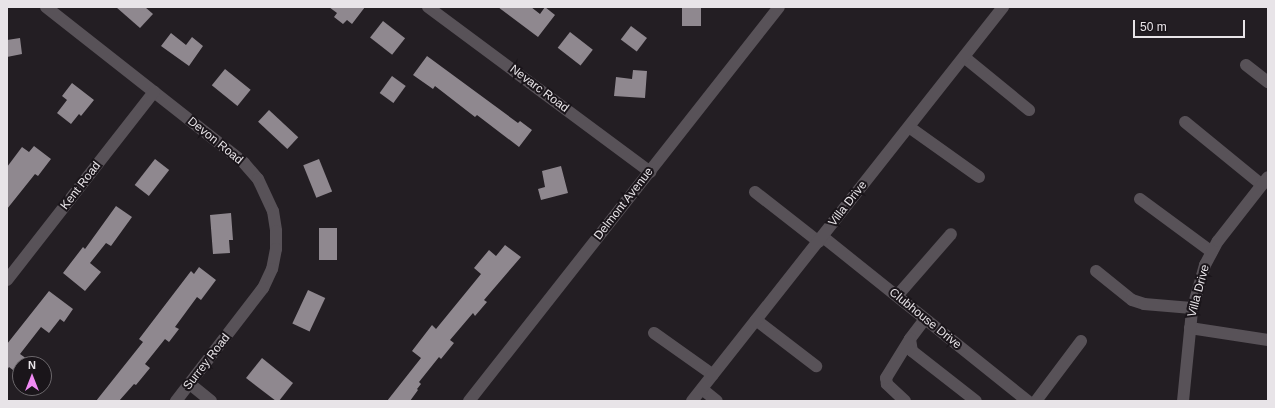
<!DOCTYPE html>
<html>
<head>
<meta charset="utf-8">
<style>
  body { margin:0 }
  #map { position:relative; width:1275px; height:408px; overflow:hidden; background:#231e23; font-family:Arial,sans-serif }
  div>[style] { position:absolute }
  .building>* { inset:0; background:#8f888f; transform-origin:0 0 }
  .minor>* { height:12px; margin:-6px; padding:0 6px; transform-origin:6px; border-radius:6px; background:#585258 }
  span { translate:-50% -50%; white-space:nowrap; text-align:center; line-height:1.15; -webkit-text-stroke:4px #1a151a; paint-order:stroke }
  .street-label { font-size:12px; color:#e8e4e8 }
  .frame { position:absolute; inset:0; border:8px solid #e8e4e8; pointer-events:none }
  .north { position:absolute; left:12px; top:356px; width:40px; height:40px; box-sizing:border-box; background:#1a151a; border:1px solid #6c686c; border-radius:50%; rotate:0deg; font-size:11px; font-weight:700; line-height:16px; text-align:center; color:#e8e4e8 }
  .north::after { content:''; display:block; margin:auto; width:14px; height:18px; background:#f18af4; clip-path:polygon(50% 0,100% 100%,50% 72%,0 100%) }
  .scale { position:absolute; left:1133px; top:20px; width:112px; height:18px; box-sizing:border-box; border:2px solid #e8e4e8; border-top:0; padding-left:5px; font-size:12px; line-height:14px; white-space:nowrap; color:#e8e4e8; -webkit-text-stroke:3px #1a151a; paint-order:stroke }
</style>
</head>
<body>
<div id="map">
  <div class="building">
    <div style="clip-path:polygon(116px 7px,145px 7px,153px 14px,140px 28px)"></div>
    <div style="clip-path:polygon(329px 7px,365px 7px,352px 24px,347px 20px,343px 24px,334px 17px,337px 13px)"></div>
    <div style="clip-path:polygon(498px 7px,531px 7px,540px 14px,545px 7px,555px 15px,538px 37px)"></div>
    <div style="left:682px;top:7px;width:19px;height:19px"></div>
    <div style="left:383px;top:21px;width:28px;height:21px;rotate:38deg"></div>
    <div style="left:631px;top:26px;width:20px;height:17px;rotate:37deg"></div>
    <div style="left:570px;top:32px;width:29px;height:20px;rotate:38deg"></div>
    <div style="clip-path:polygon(171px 33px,186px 45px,192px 37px,203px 46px,189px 66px,161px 46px)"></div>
    <div style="clip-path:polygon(20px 38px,22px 54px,7px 57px,7px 40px)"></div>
    <div style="clip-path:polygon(427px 56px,518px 123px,520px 121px,532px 130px,519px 147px,477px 115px,475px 117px,435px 86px,433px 89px,413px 75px)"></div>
    <div style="left:225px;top:69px;width:33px;height:21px;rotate:39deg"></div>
    <div style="clip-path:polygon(633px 70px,647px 71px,645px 98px,614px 96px,616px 77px,632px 79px)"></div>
    <div style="left:392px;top:76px;width:17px;height:21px;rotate:36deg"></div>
    <div style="clip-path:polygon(72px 83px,94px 100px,81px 116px,79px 114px,71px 124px,57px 113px,67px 100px,62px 96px)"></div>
    <div style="left:269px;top:110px;width:40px;height:16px;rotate:43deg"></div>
    <div style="clip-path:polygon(34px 146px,51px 159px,38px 176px,35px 174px,7px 209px,7px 167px,22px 147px,29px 152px)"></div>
    <div style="left:155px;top:159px;width:18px;height:33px;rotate:38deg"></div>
    <div style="left:319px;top:159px;width:35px;height:17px;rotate:68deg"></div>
    <div style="clip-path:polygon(561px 166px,568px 193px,541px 200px,538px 189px,545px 187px,542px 171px)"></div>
    <div style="clip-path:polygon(116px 206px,132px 217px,111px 246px,106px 243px,90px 263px,101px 272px,85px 291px,63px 273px,83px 247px,85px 249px)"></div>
    <div style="clip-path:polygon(231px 213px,233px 240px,229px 240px,230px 253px,213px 254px,210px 215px)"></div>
    <div style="left:319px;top:228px;width:18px;height:32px"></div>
    <div style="clip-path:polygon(505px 245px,521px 257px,484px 300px,487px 302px,475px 316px,473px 313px,450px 340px,454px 343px,441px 359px,439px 357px,419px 382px,421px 384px,417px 389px,418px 390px,410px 401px,387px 401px,421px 358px,412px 351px,432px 325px,436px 329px,481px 274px,474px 268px,489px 250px,496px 256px)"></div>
    <div style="clip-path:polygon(199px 267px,216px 280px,201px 300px,197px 297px,175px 327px,179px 329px,169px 342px,165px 339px,145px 364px,150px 368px,136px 385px,134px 384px,119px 401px,96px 401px,143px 342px,139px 339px,191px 271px,194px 274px)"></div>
    <div style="left:308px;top:290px;width:19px;height:37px;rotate:25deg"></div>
    <div style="clip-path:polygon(49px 291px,73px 309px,64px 322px,60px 319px,49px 333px,41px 327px,20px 354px,27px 359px,24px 364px,20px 364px,20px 369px,17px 373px,9px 367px,7px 370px,7px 344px)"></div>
    <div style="clip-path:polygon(262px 358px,293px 383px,279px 401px,276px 401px,246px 378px)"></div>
  </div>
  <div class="minor">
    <div style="left:46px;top:7px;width:252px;rotate:38.2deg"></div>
    <div style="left:244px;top:163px;width:21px;rotate:49deg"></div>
    <div style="left:258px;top:179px;width:35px;rotate:65deg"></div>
    <div style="left:273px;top:211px;width:20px;rotate:81deg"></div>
    <div style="left:276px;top:231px;width:18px;rotate:90deg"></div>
    <div style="left:276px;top:249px;width:20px;rotate:101deg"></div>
    <div style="left:272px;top:269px;width:21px;rotate:115deg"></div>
    <div style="left:263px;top:288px;width:143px;rotate:127.6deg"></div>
    <div style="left:428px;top:7px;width:277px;rotate:36.6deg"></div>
    <div style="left:964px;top:57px;width:84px;rotate:39.2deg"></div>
    <div style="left:1246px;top:65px;width:28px;rotate:38deg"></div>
    <div style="left:1185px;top:122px;width:99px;rotate:39.3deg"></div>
    <div style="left:909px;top:127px;width:86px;rotate:35.5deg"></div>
    <div style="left:755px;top:192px;width:81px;rotate:38deg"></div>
    <div style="left:1140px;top:199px;width:89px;rotate:36.4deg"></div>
    <div style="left:823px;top:237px;width:263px;rotate:38.7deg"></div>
    <div style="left:1096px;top:271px;width:46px;rotate:38.9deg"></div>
    <div style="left:1132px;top:300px;width:13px;rotate:18deg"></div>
    <div style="left:1144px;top:304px;width:48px;rotate:4.8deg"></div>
    <div style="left:7px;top:280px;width:239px;rotate:-52deg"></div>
    <div style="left:897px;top:296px;width:82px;rotate:-48.9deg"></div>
    <div style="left:925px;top:319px;width:25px;rotate:127deg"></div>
    <div style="left:910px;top:339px;width:12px;rotate:81deg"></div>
    <div style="left:912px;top:351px;width:81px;rotate:38deg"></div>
    <div style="left:756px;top:320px;width:76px;rotate:37.5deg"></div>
    <div style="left:1190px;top:328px;width:79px;rotate:8.7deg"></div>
    <div style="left:654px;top:333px;width:72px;rotate:35.4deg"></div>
    <div style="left:190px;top:384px;width:27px;rotate:39deg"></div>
    <div style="left:702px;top:389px;width:19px;rotate:39deg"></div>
    <div style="left:469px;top:401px;width:501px;rotate:-51.8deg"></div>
    <div style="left:692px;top:401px;width:502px;rotate:-51.71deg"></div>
    <div style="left:905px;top:401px;width:25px;rotate:-137deg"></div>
    <div style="left:887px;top:384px;width:6px;rotate:-99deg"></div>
    <div style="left:886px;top:378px;width:46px;rotate:-58.4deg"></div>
    <div style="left:1036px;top:401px;width:75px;rotate:-53.1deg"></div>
    <div style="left:1183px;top:401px;width:90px;rotate:-84.3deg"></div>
    <div style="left:1192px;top:311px;width:48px;rotate:-74.2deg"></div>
    <div style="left:1205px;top:265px;width:27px;rotate:-62deg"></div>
    <div style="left:1218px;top:241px;width:81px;rotate:-52deg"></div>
  </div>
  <div class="street-label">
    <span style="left:539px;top:89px;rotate:37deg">Nevarc Road</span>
    <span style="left:215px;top:141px;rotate:39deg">Devon Road</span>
    <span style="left:81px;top:186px;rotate:-52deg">Kent Road</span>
    <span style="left:624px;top:204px;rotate:-52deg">Delmont Avenue</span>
    <span style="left:848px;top:204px;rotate:-52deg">Villa Drive</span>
    <span style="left:1199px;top:291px;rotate:-75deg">Villa Drive</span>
    <span style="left:925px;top:319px;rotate:39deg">Clubhouse Drive</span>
    <span style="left:207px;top:362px;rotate:-52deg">Surrey Road</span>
  </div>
  <div class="frame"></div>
  <div class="north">N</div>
  <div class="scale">50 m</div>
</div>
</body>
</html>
